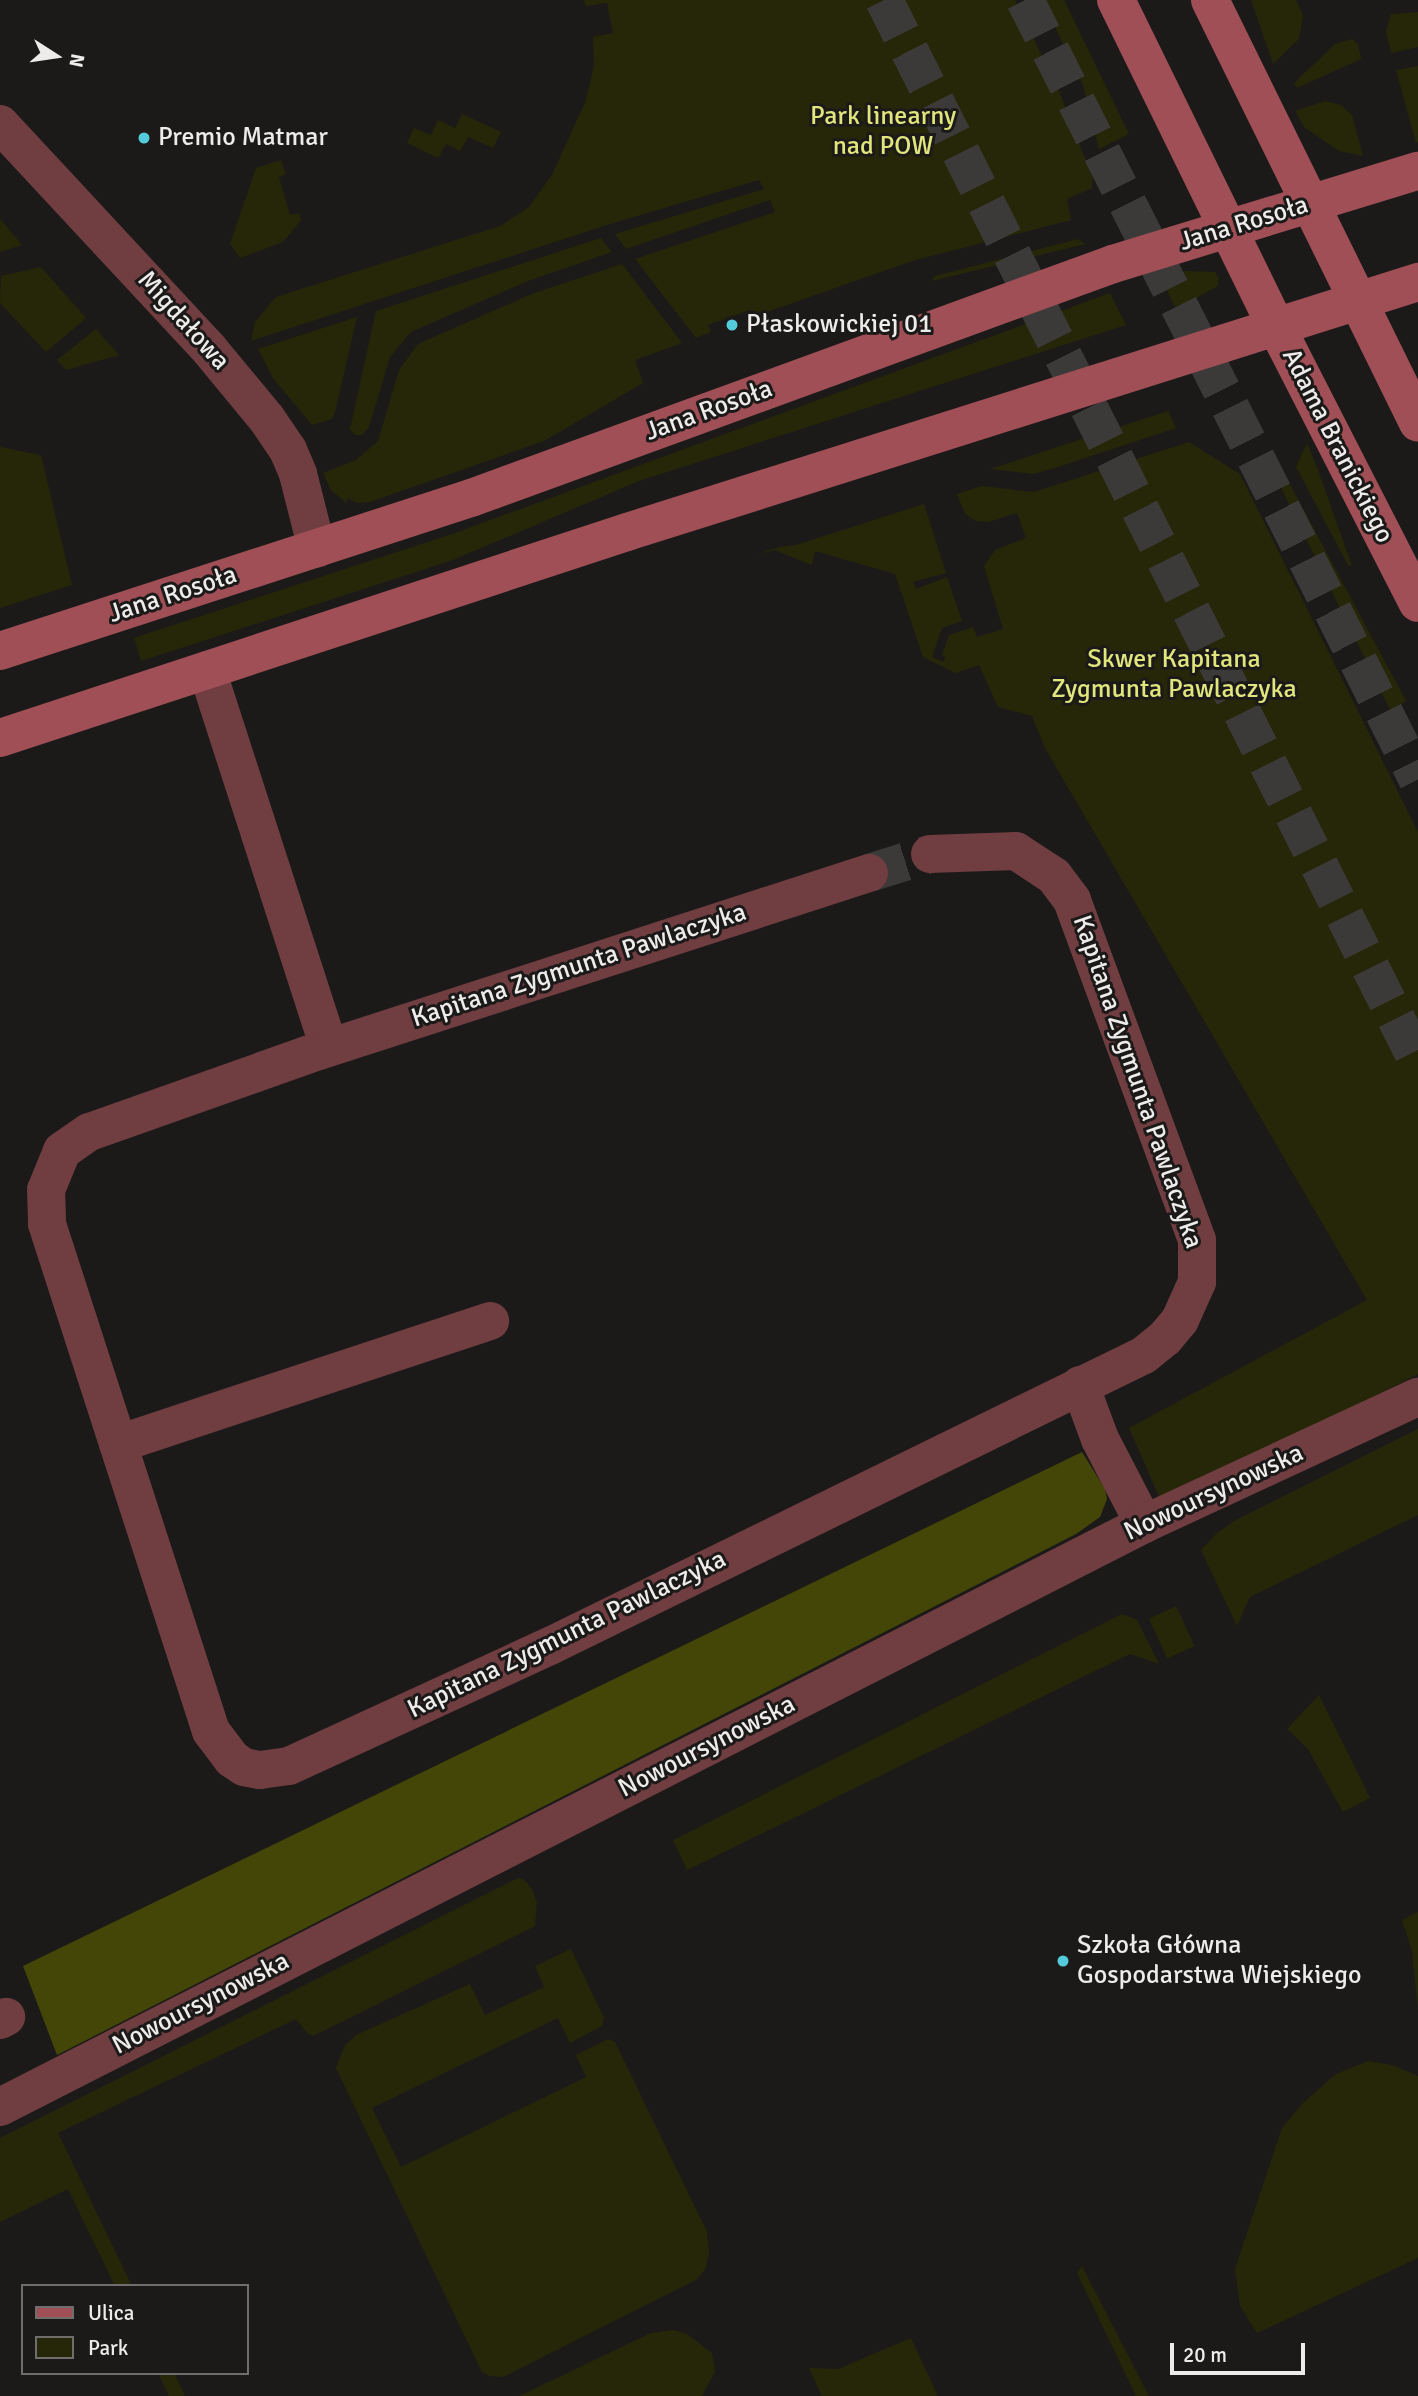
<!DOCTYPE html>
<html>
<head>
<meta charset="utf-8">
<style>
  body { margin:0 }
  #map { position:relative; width:1418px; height:2396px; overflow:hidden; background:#1c1a19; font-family:Signika,sans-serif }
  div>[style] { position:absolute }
  .green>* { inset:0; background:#262708; transform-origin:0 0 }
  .forest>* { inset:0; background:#444607 }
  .street-tunnel>* { height:38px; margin-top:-19px; transform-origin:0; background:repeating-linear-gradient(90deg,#3c3a38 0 38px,transparent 0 57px) }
  .highway-tunnel>* { height:38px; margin-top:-19px; transform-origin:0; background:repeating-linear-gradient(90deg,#3c3a38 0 38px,transparent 0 57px) }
  .street>* { height:38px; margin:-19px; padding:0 19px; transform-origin:19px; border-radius:19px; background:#703d41 }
  .secondary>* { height:38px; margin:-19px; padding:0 19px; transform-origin:19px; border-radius:19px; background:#a04f56 }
  .dots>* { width:19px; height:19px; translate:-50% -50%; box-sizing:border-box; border:4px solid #1c1a19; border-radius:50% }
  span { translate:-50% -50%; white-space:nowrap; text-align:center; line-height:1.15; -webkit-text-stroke:6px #1c1a19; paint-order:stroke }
  .park-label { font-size:26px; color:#e0e67c }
  .poi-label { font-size:26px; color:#eeeceb }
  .left { translate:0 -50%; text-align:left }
  .street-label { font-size:26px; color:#eeeceb }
  .legend { position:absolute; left:21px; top:2284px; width:228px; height:91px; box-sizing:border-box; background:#1c1a19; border:2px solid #706e6d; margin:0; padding:9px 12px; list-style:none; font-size:21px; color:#eeeceb }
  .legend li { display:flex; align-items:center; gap:14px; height:35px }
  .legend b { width:35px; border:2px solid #706e6d }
  .north { position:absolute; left:21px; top:21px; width:70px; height:70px; -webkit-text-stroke:5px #1c1a19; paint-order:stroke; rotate:102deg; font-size:19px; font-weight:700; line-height:28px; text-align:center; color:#eeeceb }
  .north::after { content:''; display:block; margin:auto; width:24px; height:32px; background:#eeeceb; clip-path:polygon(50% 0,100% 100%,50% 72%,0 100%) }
  .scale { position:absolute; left:1170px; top:2343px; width:135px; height:32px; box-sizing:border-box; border:4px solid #eeeceb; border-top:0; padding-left:9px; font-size:21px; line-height:24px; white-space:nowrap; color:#eeeceb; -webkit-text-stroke:5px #1c1a19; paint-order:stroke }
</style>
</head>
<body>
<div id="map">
  <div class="green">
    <div style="clip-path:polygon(584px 0,1015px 0,1059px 91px,1093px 179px,1092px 188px,1067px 199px,1071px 220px,912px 261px,753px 317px,750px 310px,708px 325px,711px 332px,696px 338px,635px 259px,775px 212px,770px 200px,626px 249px,615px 234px,764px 189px,759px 180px,610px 224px,251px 341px,255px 322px,276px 297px,500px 226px,529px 207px,552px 175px,586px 100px,594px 65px,593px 37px,613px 33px,607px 3px,586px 6px)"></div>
    <div style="clip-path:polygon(1042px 0,1064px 0,1129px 134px,1099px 149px,1083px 85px)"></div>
    <div style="clip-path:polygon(1251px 0,1296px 0,1303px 15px,1299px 39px,1273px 64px)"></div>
    <div style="clip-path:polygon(1418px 12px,1418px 47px,1391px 53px,1386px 31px,1391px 14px)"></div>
    <div style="clip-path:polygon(1352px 39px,1358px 44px,1361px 59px,1297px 88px,1294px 83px,1335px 44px)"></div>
    <div style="clip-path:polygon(1418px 66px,1418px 142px,1416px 143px,1396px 70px)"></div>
    <div style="clip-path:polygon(1325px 101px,1341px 105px,1352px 115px,1363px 156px,1339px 151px,1304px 127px,1295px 111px)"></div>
    <div style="clip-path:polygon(462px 114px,501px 132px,493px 148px,468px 137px,460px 151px,446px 144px,438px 158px,407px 143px,414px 128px,431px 135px,438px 120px,455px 128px)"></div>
    <div style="clip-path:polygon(281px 160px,286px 174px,279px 177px,290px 215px,299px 213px,301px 220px,283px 242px,240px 258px,230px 244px,256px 168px)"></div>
    <div style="clip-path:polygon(0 219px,22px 245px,0 252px)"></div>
    <div style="clip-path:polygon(601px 238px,612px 252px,528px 281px,411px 332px,390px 357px,369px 427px,362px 435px,355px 435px,350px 429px,376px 311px)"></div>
    <div style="clip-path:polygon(1078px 239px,1086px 244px,931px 281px,935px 276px)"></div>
    <div style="clip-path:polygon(622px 264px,682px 343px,635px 360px,643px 383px,544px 441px,370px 502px,357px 503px,348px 498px,346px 503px,331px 490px,323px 473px,356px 460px,378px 441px,399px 370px,418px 344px,534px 293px)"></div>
    <div style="clip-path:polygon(41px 267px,86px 318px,46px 352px,0 303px,1px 276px)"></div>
    <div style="clip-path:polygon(1185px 271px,1215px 272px,1219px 278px,1218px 286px,1176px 309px,1160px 276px)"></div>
    <div style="clip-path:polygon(1110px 293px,1126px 325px,639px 481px,453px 560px,141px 661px,134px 638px,455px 533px)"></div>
    <div style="clip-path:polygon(357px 317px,335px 412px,332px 419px,312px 425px,273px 378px,258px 349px)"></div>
    <div style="clip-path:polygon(96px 329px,119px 355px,66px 370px,57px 360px)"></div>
    <div style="clip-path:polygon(1168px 411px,1176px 428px,1058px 467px,1033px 474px,990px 469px)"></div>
    <div style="clip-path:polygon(1189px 442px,1240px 474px,1418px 832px,1418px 1374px,1166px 1501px,1161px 1501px,1129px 1428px,1367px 1300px,1045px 748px,1032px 716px,998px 707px,979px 665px,955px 673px,923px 657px,895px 574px,815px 551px,812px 565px,775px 550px,754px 555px,780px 547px,796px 545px,924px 504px,946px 573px,913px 582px,916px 589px,947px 577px,962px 621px,942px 628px,932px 657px,944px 662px,945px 657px,942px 655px,949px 635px,973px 627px,977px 637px,1003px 629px,984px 566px,995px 550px,1026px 538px,1017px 513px,988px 522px,976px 521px,965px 514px,957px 494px,982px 486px,1034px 492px)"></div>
    <div style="clip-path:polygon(1307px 443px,1318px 470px,1352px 566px,1348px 565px,1296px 467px)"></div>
    <div style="clip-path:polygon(0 447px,41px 455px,72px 585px,0 608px)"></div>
    <div style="clip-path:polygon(1271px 467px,1284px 473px,1406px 701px,1390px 710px)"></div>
    <div style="clip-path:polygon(1418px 1429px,1418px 1515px,1250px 1597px,1237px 1626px,1201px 1550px,1216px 1534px,1234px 1521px)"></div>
    <div style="left:1176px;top:1606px;width:44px;height:30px;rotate:65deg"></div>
    <div style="clip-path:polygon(1122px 1614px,1137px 1620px,1159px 1664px,1130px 1654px,687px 1870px,673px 1840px)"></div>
    <div style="clip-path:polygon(1319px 1695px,1370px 1798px,1343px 1812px,1308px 1749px,1287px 1729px)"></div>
    <div style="clip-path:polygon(518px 1878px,523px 1879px,532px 1889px,537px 1903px,535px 1926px,313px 2036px,307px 2033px,296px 2019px,58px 2133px,132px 2286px,115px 2286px,68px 2189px,0 2222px,0 2138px)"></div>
    <div style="clip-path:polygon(1418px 1912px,1418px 2011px,1412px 1951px,1402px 1920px)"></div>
    <div style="clip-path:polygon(571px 1949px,604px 2018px,602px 2026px,570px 2043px,558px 2018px,372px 2108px,401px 2167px,586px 2077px,576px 2055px,608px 2039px,615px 2042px,707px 2232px,709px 2252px,706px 2268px,696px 2280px,503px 2377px,490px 2376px,482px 2372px,336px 2068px,345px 2045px,356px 2035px,470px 1984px,485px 2015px,544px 1987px,535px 1966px)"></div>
    <div style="clip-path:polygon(1368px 2061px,1392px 2065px,1418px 2076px,1418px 2258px,1257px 2333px,1240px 2306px,1235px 2269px,1282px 2128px,1303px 2103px,1336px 2074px)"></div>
    <div style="clip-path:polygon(1082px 2266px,1149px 2396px,1136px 2396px,1077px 2273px)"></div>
    <div style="clip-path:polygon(673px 2330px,687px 2334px,712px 2353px,715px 2372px,702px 2396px,519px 2396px,651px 2333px)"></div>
    <div style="clip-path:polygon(911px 2338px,938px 2396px,822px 2396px,809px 2368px,838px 2369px)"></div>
    <div style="clip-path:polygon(158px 2373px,174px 2373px,185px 2396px,169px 2396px)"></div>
  </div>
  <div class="forest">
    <div style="clip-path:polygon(1082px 1452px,1105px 1489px,1107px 1499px,1100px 1517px,1076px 1534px,57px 2055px,23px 1966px)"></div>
  </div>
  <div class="street-tunnel">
    <div style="left:869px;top:873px;width:64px;rotate:-17.3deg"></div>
  </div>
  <div class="highway-tunnel">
    <div style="left:884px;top:0;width:1189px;rotate:63.31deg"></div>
    <div style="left:1025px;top:0;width:873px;rotate:63.26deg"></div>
  </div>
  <div class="street">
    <div style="left:0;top:124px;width:307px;rotate:47.1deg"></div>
    <div style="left:209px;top:349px;width:91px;rotate:50.4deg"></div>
    <div style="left:267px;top:419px;width:37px;rotate:56deg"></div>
    <div style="left:288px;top:450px;width:26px;rotate:67deg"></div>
    <div style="left:298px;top:474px;width:77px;rotate:75.8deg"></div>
    <div style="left:207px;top:670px;width:396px;rotate:72.1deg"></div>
    <div style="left:869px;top:873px;width:591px;rotate:162.06deg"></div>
    <div style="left:307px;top:1055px;width:231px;rotate:160.5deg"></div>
    <div style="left:89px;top:1132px;width:33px;rotate:145deg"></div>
    <div style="left:62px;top:1151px;width:42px;rotate:112.3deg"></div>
    <div style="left:46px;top:1190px;width:34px;rotate:88deg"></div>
    <div style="left:47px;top:1224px;width:533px;rotate:72.08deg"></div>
    <div style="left:211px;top:1731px;width:35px;rotate:53deg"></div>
    <div style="left:232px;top:1759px;width:14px;rotate:34deg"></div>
    <div style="left:244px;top:1767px;width:16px;rotate:11deg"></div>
    <div style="left:260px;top:1770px;width:29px;rotate:-8deg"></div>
    <div style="left:289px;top:1766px;width:287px;rotate:-24.7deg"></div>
    <div style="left:550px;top:1646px;width:661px;rotate:-26.1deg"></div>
    <div style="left:1144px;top:1355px;width:27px;rotate:-39deg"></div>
    <div style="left:1165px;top:1338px;width:23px;rotate:-50deg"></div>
    <div style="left:1180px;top:1320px;width:42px;rotate:-65.9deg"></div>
    <div style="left:1197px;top:1282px;width:42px;rotate:-90deg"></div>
    <div style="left:1197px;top:1240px;width:362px;rotate:-110.2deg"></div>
    <div style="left:1072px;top:900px;width:30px;rotate:-127deg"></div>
    <div style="left:1054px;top:876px;width:45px;rotate:-146.7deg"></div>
    <div style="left:1016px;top:851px;width:86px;rotate:178deg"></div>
    <div style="left:1080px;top:1385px;width:58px;rotate:69.7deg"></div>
    <div style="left:1100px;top:1439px;width:96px;rotate:62.6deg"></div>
    <div style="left:118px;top:1444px;width:392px;rotate:-18.3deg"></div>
    <div style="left:0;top:2020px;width:7px;rotate:-27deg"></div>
    <div style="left:0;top:2107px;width:1284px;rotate:-27deg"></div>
    <div style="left:1144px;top:1524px;width:302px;rotate:-24.9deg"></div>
  </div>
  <div class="secondary">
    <div style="left:1116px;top:0;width:363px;rotate:63.9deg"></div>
    <div style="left:1276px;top:326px;width:311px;rotate:62.9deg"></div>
    <div style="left:1210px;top:0;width:471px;rotate:63.8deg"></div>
    <div style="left:0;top:651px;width:495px;rotate:-18deg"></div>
    <div style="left:471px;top:498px;width:683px;rotate:-20.03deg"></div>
    <div style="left:1113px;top:264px;width:319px;rotate:-17deg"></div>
    <div style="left:0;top:738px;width:660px;rotate:-18.19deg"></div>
    <div style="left:627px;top:532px;width:830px;rotate:-17.54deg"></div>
  </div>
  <div class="dots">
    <div style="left:144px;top:138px;background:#53cbda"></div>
    <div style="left:732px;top:325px;background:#53cbda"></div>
    <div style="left:1063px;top:1961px;background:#53cbda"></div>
  </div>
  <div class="park-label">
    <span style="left:883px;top:132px">Park linearny<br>nad POW</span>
    <span style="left:1174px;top:675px">Skwer Kapitana<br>Zygmunta Pawlaczyka</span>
  </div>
  <div class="poi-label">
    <span class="left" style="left:158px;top:138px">Premio Matmar</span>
    <span class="left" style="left:746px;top:325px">Płaskowickiej 01</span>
    <span class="left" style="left:1077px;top:1961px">Szkoła Główna<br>Gospodarstwa Wiejskiego</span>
  </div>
  <div class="street-label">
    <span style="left:1244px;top:224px;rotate:-17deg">Jana Rosoła</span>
    <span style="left:183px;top:321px;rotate:48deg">Migdałowa</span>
    <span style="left:709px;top:411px;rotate:-20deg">Jana Rosoła</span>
    <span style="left:1337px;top:446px;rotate:63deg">Adama Branickiego</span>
    <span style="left:173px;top:595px;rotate:-18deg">Jana Rosoła</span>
    <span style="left:579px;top:966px;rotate:-18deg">Kapitana Zygmunta Pawlaczyka</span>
    <span style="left:1137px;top:1082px;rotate:71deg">Kapitana Zygmunta Pawlaczyka</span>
    <span style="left:1214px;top:1493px;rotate:-25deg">Nowoursynowska</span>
    <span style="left:567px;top:1635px;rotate:-26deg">Kapitana Zygmunta Pawlaczyka</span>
    <span style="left:707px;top:1747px;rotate:-27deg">Nowoursynowska</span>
    <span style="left:201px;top:2004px;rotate:-27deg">Nowoursynowska</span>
  </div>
  <ul class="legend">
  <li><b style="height:9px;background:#a04f56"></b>Ulica</li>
  <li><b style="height:19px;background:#262708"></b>Park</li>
  </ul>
  <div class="north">N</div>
  <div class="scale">20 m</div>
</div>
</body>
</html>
